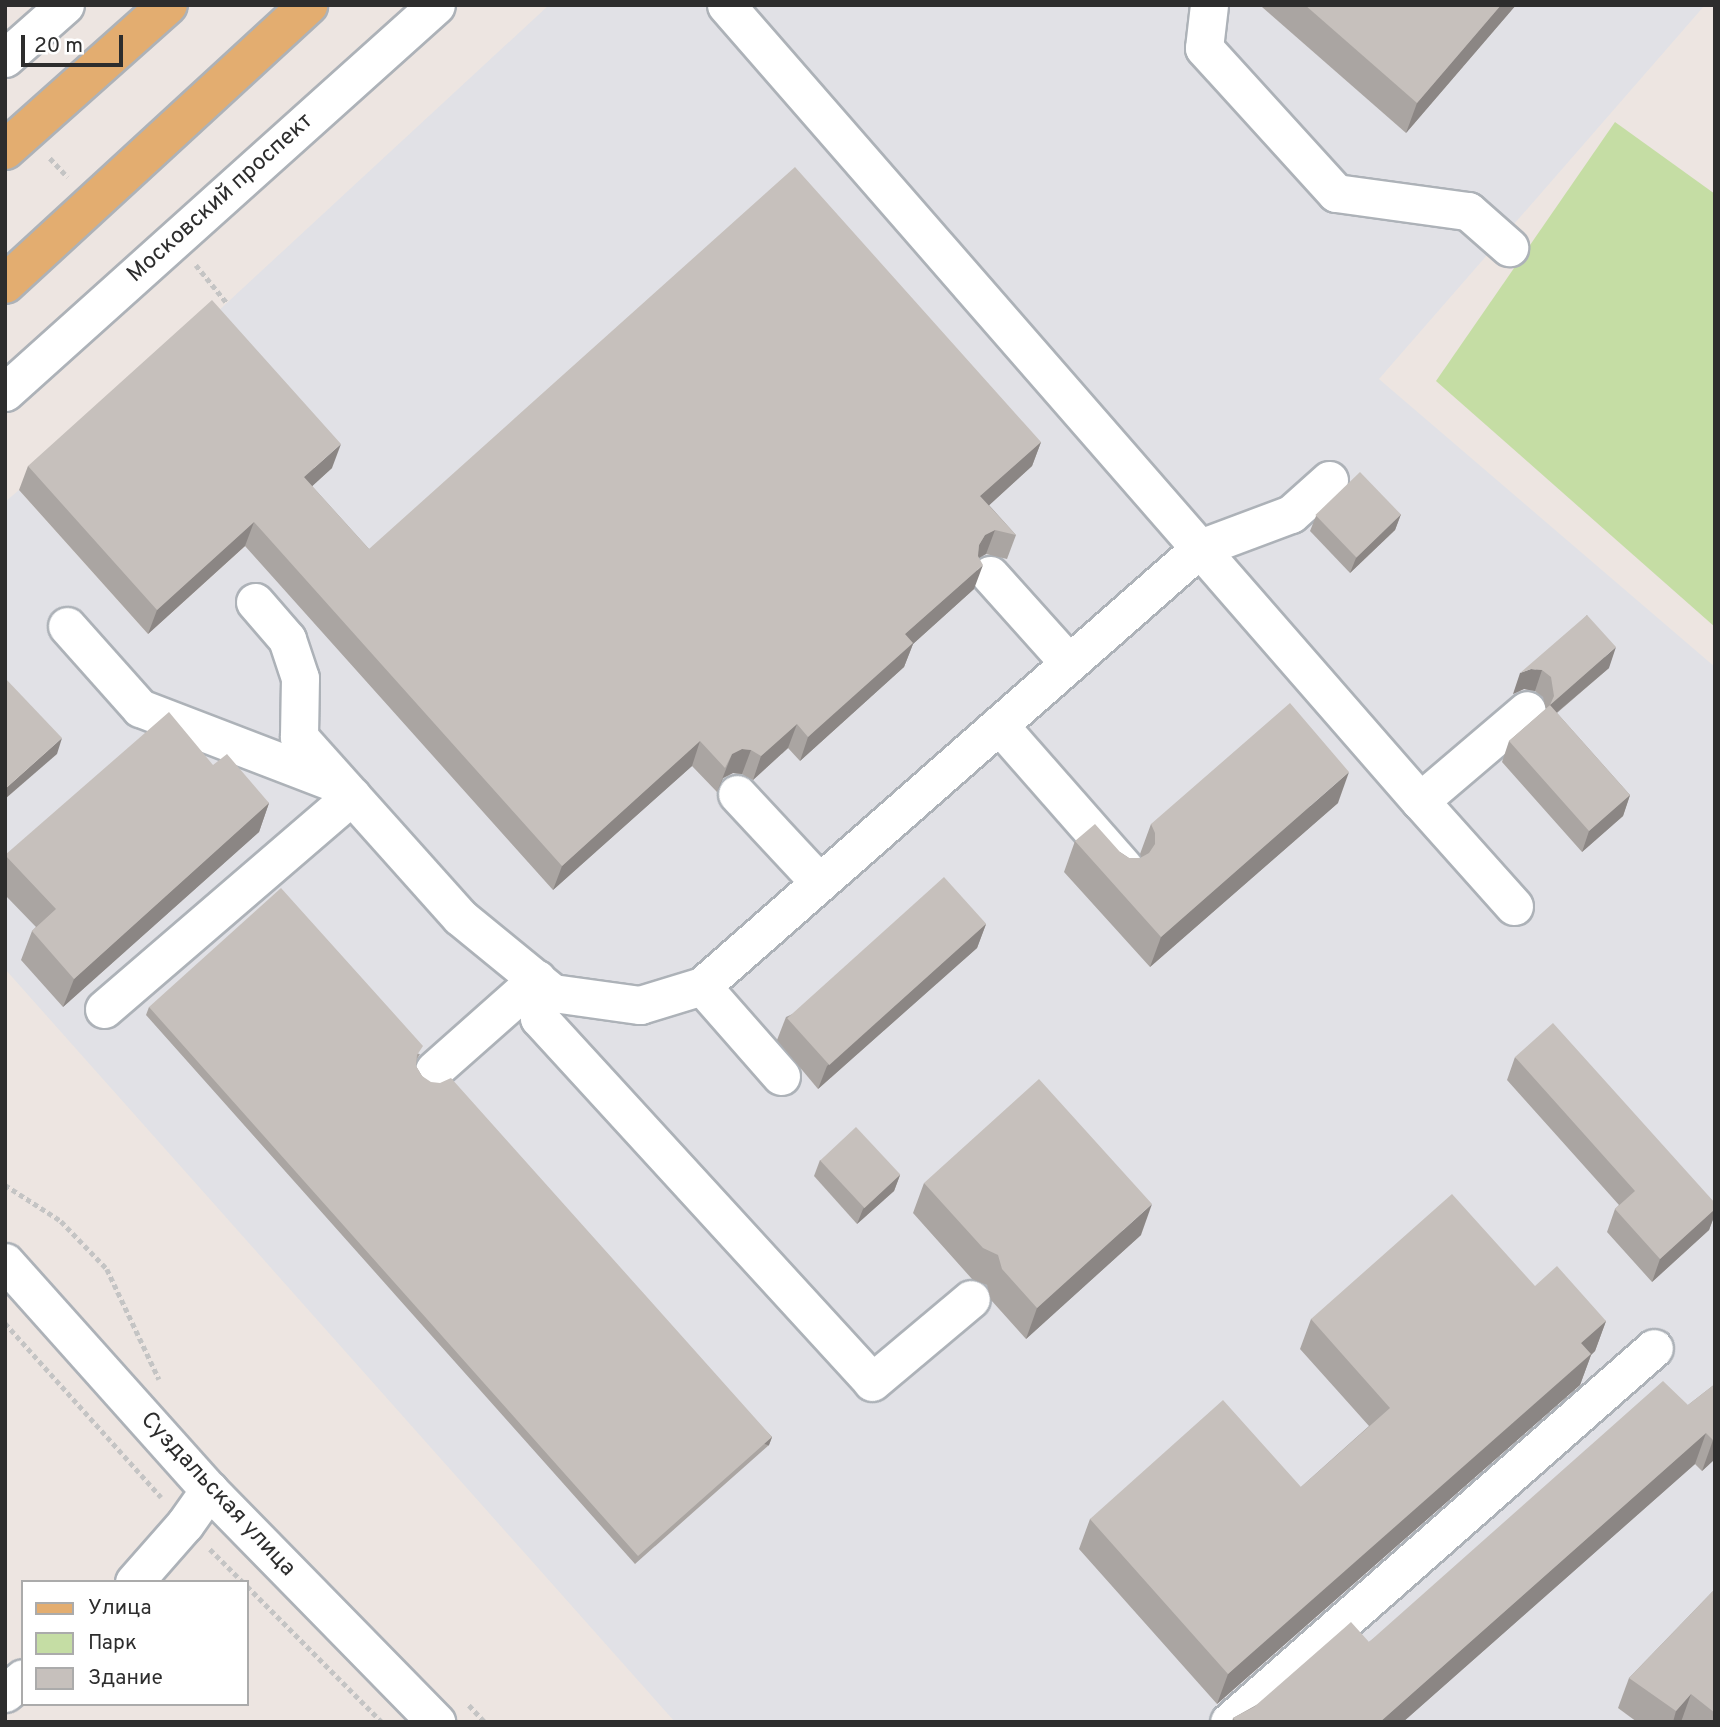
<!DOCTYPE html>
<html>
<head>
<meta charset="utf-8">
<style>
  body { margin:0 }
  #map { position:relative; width:1720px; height:1727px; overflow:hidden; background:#ede5e1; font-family:Overpass,sans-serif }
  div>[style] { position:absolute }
  .industrial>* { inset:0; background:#e1e1e6 }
  .green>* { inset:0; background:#c5dda4 }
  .path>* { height:4.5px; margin-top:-2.25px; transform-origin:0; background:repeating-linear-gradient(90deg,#c4c4c4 0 5px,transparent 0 8.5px) }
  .roads { filter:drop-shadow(2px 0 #adb2b8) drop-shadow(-2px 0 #adb2b8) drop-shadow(0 2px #adb2b8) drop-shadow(0 -2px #adb2b8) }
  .minor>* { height:37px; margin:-18.5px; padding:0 18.5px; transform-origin:18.5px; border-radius:18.5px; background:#fff }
  .major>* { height:38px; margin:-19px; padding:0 19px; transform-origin:19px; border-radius:19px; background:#e3ad70 }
  .wall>* { inset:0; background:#aaa5a2 }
  .shaded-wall>* { inset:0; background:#8b8684; transform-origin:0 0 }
  .building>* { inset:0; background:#c6c0bc; transform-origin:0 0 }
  span { translate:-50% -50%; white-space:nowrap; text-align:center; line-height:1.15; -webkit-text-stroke:5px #fff; paint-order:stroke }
  .street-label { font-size:23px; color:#2d2d2d }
  .frame { position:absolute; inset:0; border:7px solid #2d2d2d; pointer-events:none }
  .legend { position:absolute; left:21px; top:1580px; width:228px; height:126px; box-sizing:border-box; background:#fff; border:2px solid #ababab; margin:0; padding:9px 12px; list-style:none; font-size:21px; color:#2d2d2d }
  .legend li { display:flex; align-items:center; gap:14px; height:35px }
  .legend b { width:35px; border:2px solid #ababab }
  .scale { position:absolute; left:21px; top:35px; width:102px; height:32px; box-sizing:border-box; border:4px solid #2d2d2d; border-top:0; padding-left:9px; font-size:21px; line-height:24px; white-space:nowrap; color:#2d2d2d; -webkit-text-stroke:5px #fff; paint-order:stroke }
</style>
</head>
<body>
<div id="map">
  <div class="industrial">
    <div style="clip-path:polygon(549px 5px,1705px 5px,1379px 379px,1715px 667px,1715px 1722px,675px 1722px,5px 969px,5px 799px,56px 754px,5px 700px,5px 502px,19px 490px,148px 634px,332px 468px,203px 325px)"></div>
  </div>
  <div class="green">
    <div style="clip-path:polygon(1615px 122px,1715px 194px,1715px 627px,1436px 381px)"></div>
  </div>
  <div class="path">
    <div style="left:50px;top:158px;width:26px;rotate:47deg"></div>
    <div style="left:196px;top:265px;width:49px;rotate:50.8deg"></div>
    <div style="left:5px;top:1185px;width:67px;rotate:32.7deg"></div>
    <div style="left:61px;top:1221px;width:66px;rotate:46.2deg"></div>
    <div style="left:107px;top:1269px;width:122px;rotate:64.7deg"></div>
    <div style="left:5px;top:1323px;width:234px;rotate:48.1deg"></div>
    <div style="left:210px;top:1549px;width:47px;rotate:45deg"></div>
    <div style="left:247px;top:1586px;width:192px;rotate:45.2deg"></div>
    <div style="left:469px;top:1705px;width:23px;rotate:47deg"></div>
  </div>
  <div class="roads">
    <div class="minor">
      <div style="left:726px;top:5px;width:1056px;rotate:48.92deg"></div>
      <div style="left:1420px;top:801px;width:140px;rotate:-40.4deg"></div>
      <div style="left:1209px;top:5px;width:43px;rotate:96.6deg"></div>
      <div style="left:1204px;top:48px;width:196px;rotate:47.7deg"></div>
      <div style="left:1336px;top:193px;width:133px;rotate:7.8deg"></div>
      <div style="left:1468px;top:211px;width:55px;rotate:41.3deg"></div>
      <div style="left:5px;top:58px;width:80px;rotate:-41.5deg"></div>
      <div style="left:5px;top:392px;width:579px;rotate:-41.92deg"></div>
      <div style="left:990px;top:575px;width:118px;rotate:48.1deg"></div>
      <div style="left:255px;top:602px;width:49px;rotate:49.1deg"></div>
      <div style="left:287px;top:639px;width:41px;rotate:71.6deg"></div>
      <div style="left:300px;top:678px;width:59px;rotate:91deg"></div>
      <div style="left:299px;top:737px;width:241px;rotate:48.2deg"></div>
      <div style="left:460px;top:917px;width:120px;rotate:39.3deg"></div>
      <div style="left:553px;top:993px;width:88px;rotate:7.9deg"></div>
      <div style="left:640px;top:1005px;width:65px;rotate:-17deg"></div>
      <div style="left:67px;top:626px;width:110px;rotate:48.3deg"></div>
      <div style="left:140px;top:708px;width:212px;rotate:21deg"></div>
      <div style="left:999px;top:725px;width:188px;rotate:48.7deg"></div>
      <div style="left:737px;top:794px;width:120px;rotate:47deg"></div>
      <div style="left:1420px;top:801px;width:141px;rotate:48.2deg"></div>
      <div style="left:104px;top:1009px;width:327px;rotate:-40.7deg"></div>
      <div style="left:434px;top:1070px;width:137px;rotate:-41.5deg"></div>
      <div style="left:537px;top:979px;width:39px;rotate:87deg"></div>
      <div style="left:539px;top:1018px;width:493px;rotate:47.5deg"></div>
      <div style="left:872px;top:1382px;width:129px;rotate:-40deg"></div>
      <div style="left:781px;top:1076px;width:120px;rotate:-131.3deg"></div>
      <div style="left:702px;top:986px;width:663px;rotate:-41.33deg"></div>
      <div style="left:1200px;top:548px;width:97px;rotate:-20.5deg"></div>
      <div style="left:1291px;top:514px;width:51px;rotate:-41.8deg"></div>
      <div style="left:5px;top:1262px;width:306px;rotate:48.2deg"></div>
      <div style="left:209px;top:1490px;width:325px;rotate:45.6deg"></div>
      <div style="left:134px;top:1582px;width:77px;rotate:-48.7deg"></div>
      <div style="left:185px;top:1524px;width:42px;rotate:-54.8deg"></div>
      <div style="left:5px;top:1693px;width:23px;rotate:-40deg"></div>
      <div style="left:1229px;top:1722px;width:566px;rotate:-41.35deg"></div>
    </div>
    <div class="major">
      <div style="left:5px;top:150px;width:218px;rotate:-41.7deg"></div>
      <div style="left:5px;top:284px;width:412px;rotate:-42.6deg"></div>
    </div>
  </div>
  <div class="wall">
    <div style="clip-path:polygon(1263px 5px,1516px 5px,1406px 133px,1262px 7px)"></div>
    <div style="clip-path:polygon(1041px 442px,1032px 466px,989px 505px,1016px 535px,1007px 559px,986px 554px,979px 558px,974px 589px,913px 644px,904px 667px,800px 761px,788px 748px,753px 780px,742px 774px,733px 773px,723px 778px,717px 792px,692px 766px,553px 890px,245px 546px,148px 634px,19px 490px,28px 466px,332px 468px,312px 486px,369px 549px)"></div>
    <div style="clip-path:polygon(1401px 514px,1395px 530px,1350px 573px,1310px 531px,1316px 516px)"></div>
    <div style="clip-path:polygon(1587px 615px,1609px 668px,1557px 713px,1630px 795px,1623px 816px,1582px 852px,1502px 762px,1509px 741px,1546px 709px,1543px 697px,1535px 691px,1524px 689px,1513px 694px)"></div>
    <div style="clip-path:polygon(213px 765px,269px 803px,259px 832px,63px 1007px,21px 960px,32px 931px,36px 927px,5px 895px,5px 855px)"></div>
    <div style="clip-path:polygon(1338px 803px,1150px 967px,1064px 872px,1075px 841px,1120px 852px,1129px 858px,1140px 858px,1141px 857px,1140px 854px,1151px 824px)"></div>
    <div style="clip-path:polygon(986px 924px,977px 948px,818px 1089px,777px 1040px,786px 1017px)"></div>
    <div style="clip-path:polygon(149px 1007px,420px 1054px,417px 1059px,416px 1066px,422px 1076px,772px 1437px,769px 1445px,635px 1564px,146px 1015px)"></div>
    <div style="clip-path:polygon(1515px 1057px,1715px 1203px,1715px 1214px,1709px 1230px,1652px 1282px,1607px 1232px,1615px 1209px,1619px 1205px,1507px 1080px)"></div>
    <div style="clip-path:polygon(820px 1160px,900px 1175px,894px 1191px,857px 1224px,814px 1176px)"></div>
    <div style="clip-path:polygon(924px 1183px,1141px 1235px,1026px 1339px,991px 1300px,987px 1285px,972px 1279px,913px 1213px)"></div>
    <div style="clip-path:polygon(1535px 1286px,1606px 1321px,1595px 1351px,1591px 1355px,1580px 1385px,1217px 1704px,1079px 1549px,1090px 1519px,1301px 1487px,1369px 1426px,1300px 1349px,1311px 1319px)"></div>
    <div style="clip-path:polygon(1715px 1384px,1715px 1459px,1702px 1471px,1695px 1464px,1403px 1722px,1232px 1722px,1233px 1718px,1369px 1642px,1688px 1405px)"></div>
    <div style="clip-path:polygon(1715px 1589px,1715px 1722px,1637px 1722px,1618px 1708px,1629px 1678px)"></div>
  </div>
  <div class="shaded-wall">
    <div style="clip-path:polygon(1501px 5px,1516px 5px,1406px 133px,1417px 103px)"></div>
    <div style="clip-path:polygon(1041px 442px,1032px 466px,972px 521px,980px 496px)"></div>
    <div style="clip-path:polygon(341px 444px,332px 468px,296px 501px,304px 477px)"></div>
    <div style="clip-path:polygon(1401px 514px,1395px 530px,1350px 573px,1356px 558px)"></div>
    <div style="clip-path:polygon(254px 522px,245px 546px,148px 634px,157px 610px)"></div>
    <div style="clip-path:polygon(995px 530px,986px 554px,977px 559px,979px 545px,985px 535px)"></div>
    <div style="clip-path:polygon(983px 565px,974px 589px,913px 644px,904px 667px,800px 761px,808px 737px,905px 634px)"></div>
    <div style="clip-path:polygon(1616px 647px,1609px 668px,1542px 725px,1550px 705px)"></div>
    <div style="clip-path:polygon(1531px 669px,1542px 670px,1535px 691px,1524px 689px,1513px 694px,1520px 673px)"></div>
    <div style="clip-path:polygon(797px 724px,788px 748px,753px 780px,761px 756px)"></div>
    <div style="clip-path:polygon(62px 738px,57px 754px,5px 799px,5px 789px)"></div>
    <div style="clip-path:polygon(700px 741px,692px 766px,553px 890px,562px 866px)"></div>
    <div style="clip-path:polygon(742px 749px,751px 750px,742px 774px,733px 773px,723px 778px,717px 792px,732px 754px)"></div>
    <div style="clip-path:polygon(1349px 772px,1338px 803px,1150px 967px,1161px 937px)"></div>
    <div style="clip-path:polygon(1630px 795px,1623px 816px,1582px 852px,1589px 831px)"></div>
    <div style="clip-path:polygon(269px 803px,259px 832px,63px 1007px,74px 979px)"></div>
    <div style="clip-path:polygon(986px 924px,977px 948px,818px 1089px,827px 1066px)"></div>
    <div style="clip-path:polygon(900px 1175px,894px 1191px,857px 1224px,863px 1209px)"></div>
    <div style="clip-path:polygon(1152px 1204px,1141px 1235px,1026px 1339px,1037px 1308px)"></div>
    <div style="clip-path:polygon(1715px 1209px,1715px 1214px,1709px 1230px,1652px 1282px,1660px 1259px)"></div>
    <div style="clip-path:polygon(1606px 1321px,1595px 1351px,1591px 1355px,1580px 1385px,1217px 1704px,1228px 1674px,1581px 1343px)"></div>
    <div style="clip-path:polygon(1706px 1433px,1695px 1464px,1403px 1722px,1380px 1722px)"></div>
    <div style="left:772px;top:1437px;width:9px;height:179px;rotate:111deg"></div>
    <div style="clip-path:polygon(1715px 1439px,1715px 1459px,1702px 1471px,1713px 1440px)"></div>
    <div style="clip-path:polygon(1691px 1694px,1681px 1722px,1673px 1722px,1676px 1711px)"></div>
  </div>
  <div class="building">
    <div style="clip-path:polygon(1305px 5px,1501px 5px,1417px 103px)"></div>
    <div style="clip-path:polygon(795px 167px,1041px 442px,980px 496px,1016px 535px,995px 530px,985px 535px,979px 545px,978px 556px,983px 565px,905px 634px,913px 643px,808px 737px,797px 724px,761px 756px,751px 750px,742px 749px,732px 754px,725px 768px,700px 741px,562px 866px,254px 522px,157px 610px,28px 466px,212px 300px,341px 444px,304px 477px,369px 549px)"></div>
    <div style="left:1360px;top:472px;width:59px;height:62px;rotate:46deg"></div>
    <div style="clip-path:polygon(1587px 615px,1616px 647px,1550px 705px,1630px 795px,1589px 831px,1509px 741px,1550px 705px,1554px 696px,1551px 677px,1542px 670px,1531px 669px,1520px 673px)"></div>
    <div style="clip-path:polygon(5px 678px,62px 738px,5px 789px)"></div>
    <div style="clip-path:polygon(1290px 703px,1349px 772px,1161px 937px,1075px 841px,1095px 824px,1120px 852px,1129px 858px,1140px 858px,1149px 853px,1155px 844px,1155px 833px,1151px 824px)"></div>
    <div style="clip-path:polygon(169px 712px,213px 765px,227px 754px,269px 803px,74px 979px,32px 931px,56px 909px,5px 855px)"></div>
    <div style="left:944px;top:877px;width:63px;height:211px;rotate:48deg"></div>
    <div style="clip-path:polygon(281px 888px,423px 1046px,417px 1055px,416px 1066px,422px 1076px,431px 1082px,440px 1083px,451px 1078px,772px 1437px,638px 1556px,149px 1007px)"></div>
    <div style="clip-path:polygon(1553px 1023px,1715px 1203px,1715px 1209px,1660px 1259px,1615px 1209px,1635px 1191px,1515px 1057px)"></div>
    <div style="clip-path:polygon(1039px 1079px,1152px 1204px,1037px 1308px,1002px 1269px,998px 1255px,983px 1248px,924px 1183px)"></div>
    <div style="left:856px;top:1127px;width:65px;height:49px;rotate:47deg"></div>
    <div style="clip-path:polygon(1452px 1194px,1535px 1286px,1557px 1266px,1606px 1321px,1581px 1343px,1591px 1354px,1228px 1674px,1090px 1519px,1223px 1400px,1301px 1487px,1390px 1408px,1311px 1319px)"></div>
    <div style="clip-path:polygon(1663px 1381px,1688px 1405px,1715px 1384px,1715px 1439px,1713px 1440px,1706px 1433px,1380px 1722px,1236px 1722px,1233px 1718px,1254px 1707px,1351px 1622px,1369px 1642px)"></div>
    <div style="clip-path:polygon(1715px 1589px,1715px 1713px,1691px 1694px,1676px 1711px,1629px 1678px)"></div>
  </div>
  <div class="street-label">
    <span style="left:221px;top:199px;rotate:-42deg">Московский проспект</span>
    <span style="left:217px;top:1495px;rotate:47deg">Суздальская улица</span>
  </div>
  <div class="frame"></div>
  <ul class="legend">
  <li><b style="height:9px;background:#e3ad70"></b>Улица</li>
  <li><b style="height:19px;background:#c5dda4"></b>Парк</li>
  <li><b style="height:19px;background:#c6c0bc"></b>Здание</li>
  </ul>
  <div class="scale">20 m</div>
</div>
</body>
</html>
